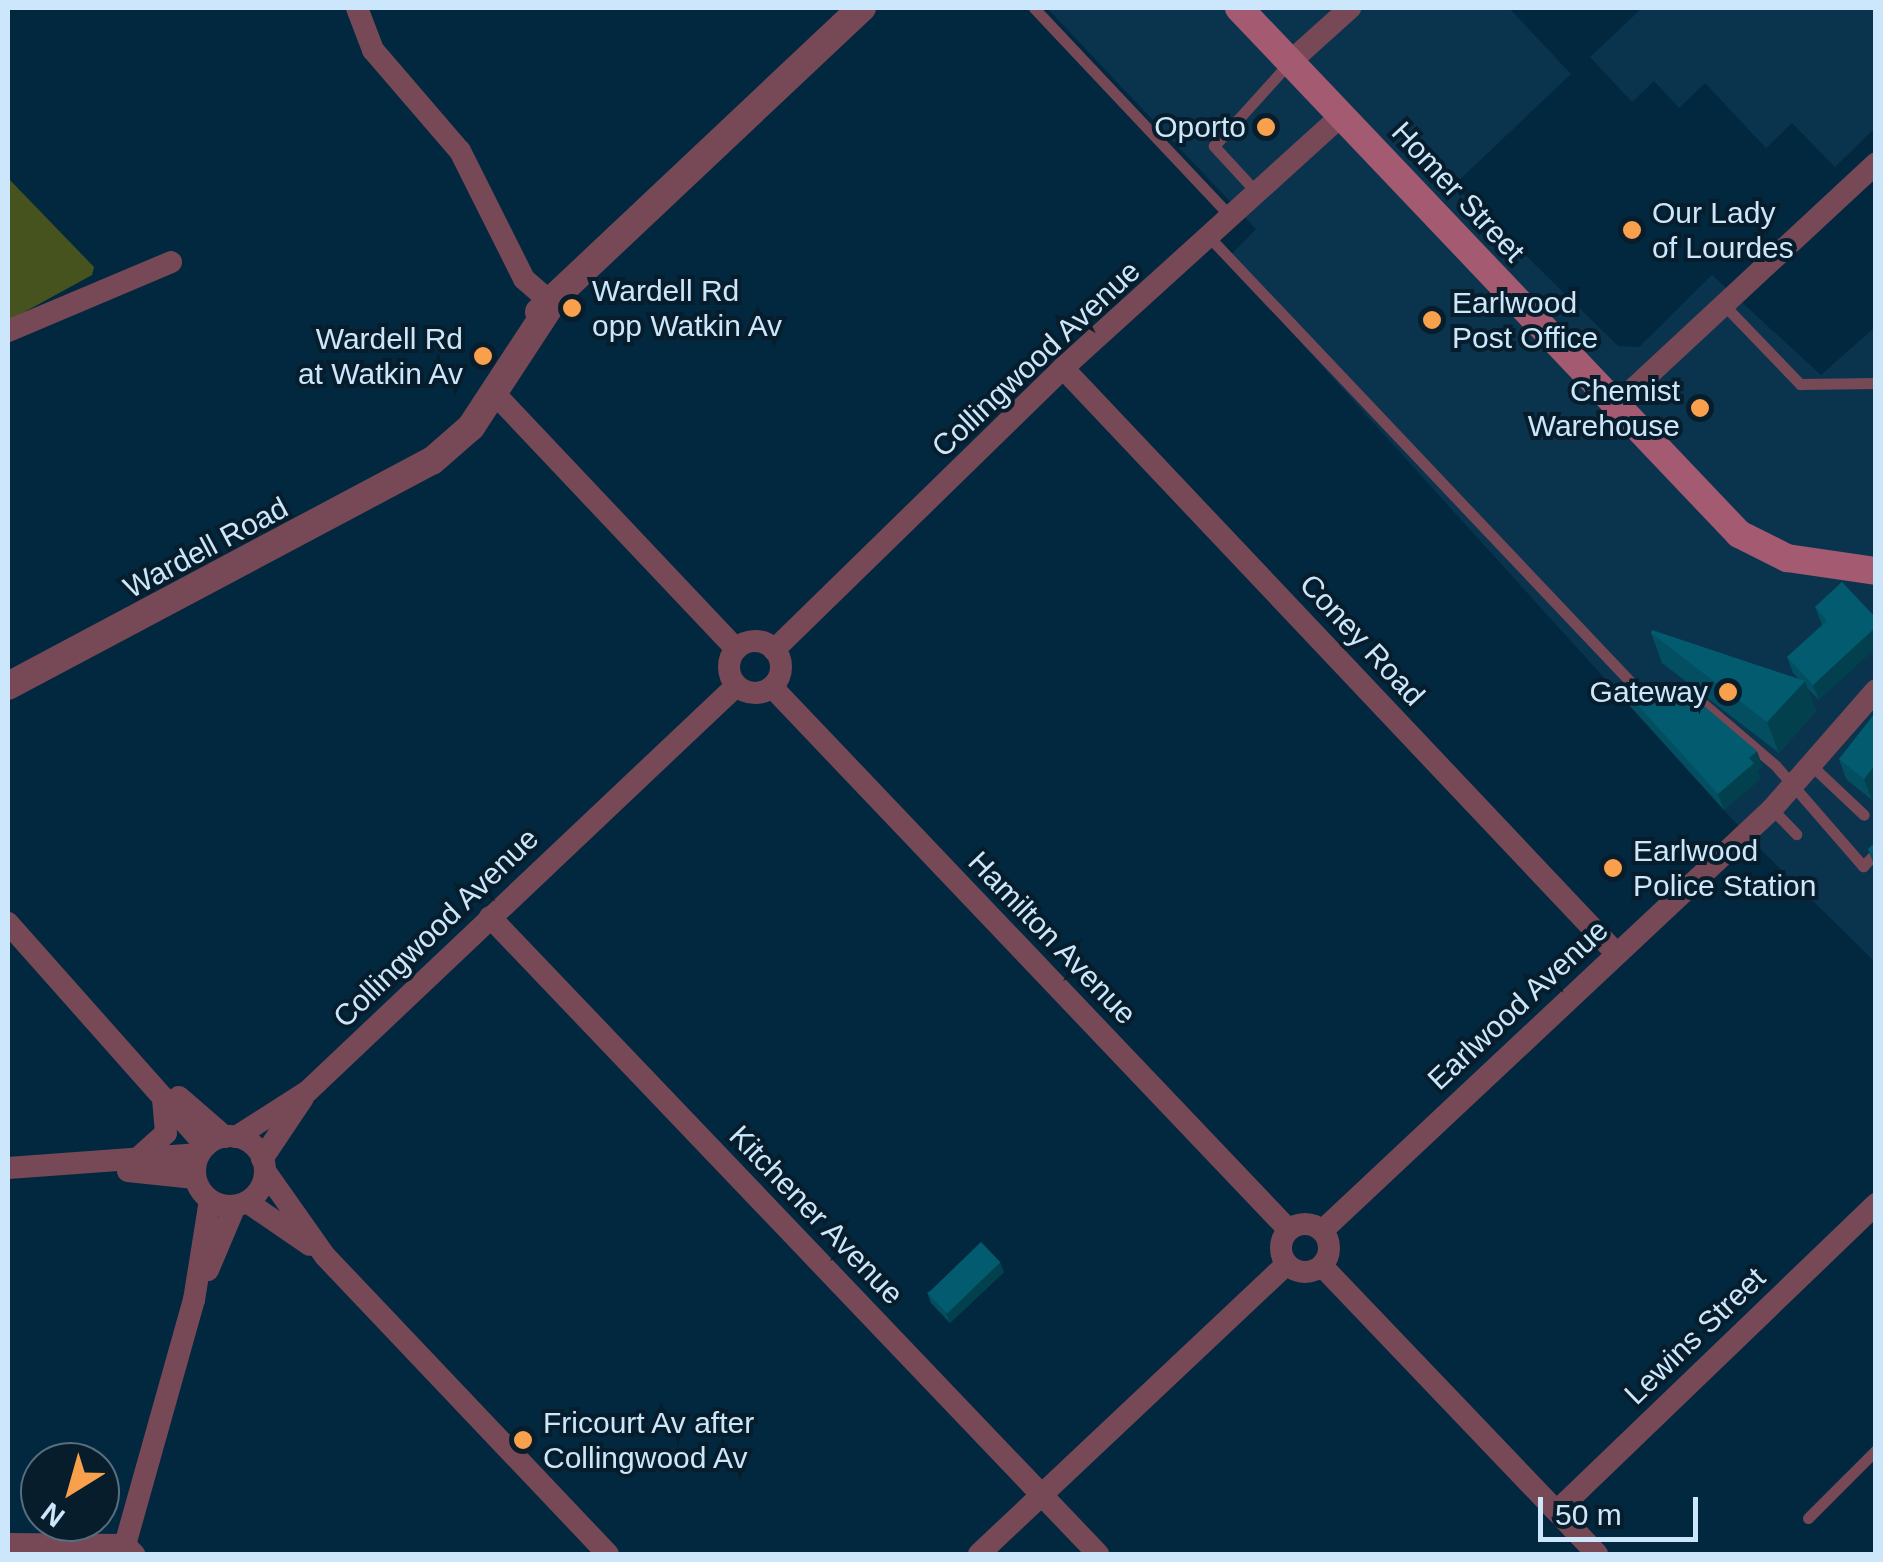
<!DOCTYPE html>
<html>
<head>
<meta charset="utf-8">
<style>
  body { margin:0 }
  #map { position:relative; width:1883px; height:1562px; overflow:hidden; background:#02283f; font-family:Arial,sans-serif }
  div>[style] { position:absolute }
  .built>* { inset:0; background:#0a344e }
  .green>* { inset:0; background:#46531f }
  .service>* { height:11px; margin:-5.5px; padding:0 5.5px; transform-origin:5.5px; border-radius:5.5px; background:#774956 }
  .minor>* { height:22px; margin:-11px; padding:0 11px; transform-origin:11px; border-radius:11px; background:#774956 }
  .minor>.ring { margin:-11px; padding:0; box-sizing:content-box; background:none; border:22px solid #774956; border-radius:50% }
  .tertiary>* { height:28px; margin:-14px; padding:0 14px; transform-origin:14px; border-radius:14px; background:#774956 }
  .secondary>* { height:28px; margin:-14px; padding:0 14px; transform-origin:14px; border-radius:14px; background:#a45b72 }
  .wall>* { inset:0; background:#034e60 }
  .shaded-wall>* { inset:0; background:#02404e }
  .building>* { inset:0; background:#035b70; transform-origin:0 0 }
  .dots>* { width:28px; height:28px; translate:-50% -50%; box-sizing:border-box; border:5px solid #081d2c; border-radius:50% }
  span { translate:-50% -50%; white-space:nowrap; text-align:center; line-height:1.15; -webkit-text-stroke:8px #081d2c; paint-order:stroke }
  .poi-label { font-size:30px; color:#cce7fb }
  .right { translate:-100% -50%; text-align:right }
  .left { translate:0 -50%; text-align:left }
  .street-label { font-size:30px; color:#cce7fb }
  .frame { position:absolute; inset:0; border:10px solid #cce7fb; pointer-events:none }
  .north { position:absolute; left:20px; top:1442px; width:100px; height:100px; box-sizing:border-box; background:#081d2c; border:2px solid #566e7f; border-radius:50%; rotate:217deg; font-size:28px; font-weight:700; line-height:40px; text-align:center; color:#cce7fb }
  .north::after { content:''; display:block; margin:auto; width:35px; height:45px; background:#f9a04c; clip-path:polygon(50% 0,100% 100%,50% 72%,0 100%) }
  .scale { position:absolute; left:1538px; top:1497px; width:160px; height:45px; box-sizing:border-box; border:5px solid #cce7fb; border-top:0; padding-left:12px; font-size:30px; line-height:35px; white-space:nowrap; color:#cce7fb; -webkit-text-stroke:8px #081d2c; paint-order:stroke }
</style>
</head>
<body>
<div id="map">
  <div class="built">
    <div style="clip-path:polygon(1047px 8px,1509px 8px,1571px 74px,1454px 185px,1618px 346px,1639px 347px,1712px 275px,1821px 375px,1875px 327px,1875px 962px,1752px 841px,1226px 260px,1256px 229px)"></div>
    <div style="clip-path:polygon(1642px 8px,1875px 8px,1875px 128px,1835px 167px,1792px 123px,1766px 148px,1705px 83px,1679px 108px,1654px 81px,1632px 102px,1590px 57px)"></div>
  </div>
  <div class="green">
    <div style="clip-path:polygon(8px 178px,94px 267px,92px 275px,8px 321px)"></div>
  </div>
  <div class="service">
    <div style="left:1034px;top:8px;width:290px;rotate:46.7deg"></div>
    <div style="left:1259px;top:195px;width:67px;rotate:-132.6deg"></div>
    <div style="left:1214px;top:146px;width:113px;rotate:-47.9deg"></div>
    <div style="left:1211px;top:239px;width:624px;rotate:46.56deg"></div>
    <div style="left:1640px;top:692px;width:12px;rotate:-5deg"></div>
    <div style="left:1724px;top:305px;width:110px;rotate:46.1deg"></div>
    <div style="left:1800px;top:384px;width:76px;rotate:-0.8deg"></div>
    <div style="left:1670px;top:690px;width:16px;rotate:-4deg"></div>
    <div style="left:1686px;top:689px;width:118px;rotate:40.5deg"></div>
    <div style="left:1776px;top:766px;width:133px;rotate:49deg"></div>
    <div style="left:1863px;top:866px;width:18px;rotate:-45deg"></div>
    <div style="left:1812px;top:766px;width:71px;rotate:43.3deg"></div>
    <div style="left:1772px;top:809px;width:35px;rotate:46deg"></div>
    <div style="left:1808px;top:1518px;width:96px;rotate:-45deg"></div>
  </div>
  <div class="minor">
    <div style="left:357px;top:8px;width:45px;rotate:69.1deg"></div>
    <div style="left:373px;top:50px;width:133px;rotate:49.3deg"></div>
    <div style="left:460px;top:151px;width:143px;rotate:63.4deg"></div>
    <div style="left:524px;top:279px;width:37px;rotate:41deg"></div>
    <div style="left:1290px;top:62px;width:81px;rotate:-42deg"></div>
    <div style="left:8px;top:331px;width:177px;rotate:-22.9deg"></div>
    <div style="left:1063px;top:368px;width:806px;rotate:46.61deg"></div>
    <div style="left:495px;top:394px;width:351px;rotate:46.6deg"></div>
    <div style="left:1616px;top:405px;width:355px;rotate:-42.9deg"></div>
    <div class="ring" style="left:729px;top:641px;width:30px;height:30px"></div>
    <div style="left:774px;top:650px;width:404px;rotate:-44.3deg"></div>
    <div style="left:1063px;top:368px;width:375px;rotate:-42.2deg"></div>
    <div style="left:772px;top:687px;width:748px;rotate:46.41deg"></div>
    <div style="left:490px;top:917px;width:881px;rotate:46.33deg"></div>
    <div style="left:8px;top:923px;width:298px;rotate:48.4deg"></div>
    <div style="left:179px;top:1097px;width:61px;rotate:41deg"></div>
    <div class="ring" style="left:195px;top:1136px;width:48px;height:48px"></div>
    <div style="left:236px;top:1137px;width:85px;rotate:-32.6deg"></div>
    <div style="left:308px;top:1091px;width:589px;rotate:-43.42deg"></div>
    <div style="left:262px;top:1159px;width:73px;rotate:-56.1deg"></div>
    <div style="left:136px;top:1160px;width:40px;rotate:-42deg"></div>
    <div style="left:166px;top:1133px;width:36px;rotate:-95deg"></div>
    <div style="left:8px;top:1168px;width:192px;rotate:-4.2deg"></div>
    <div style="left:128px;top:1171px;width:67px;rotate:6deg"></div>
    <div style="left:265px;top:1171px;width:104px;rotate:54.8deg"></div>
    <div style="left:325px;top:1256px;width:411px;rotate:46.5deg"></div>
    <div style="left:247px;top:1202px;width:76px;rotate:34.3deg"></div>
    <div class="ring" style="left:1281px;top:1224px;width:26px;height:26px"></div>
    <div style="left:1322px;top:1231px;width:617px;rotate:-43.16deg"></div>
    <div style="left:1772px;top:809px;width:158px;rotate:-48.8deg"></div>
    <div style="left:1322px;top:1266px;width:398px;rotate:46.3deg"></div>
    <div style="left:208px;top:1270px;width:69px;rotate:-67.1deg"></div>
    <div style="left:1557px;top:1511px;width:443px;rotate:-43.9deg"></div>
    <div style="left:8px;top:1544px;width:117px;rotate:0.5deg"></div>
    <div style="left:125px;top:1545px;width:13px;rotate:45deg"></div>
    <div style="left:125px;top:1545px;width:255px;rotate:-74.3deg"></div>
    <div style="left:194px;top:1300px;width:101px;rotate:-80.9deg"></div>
    <div style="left:979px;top:1554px;width:423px;rotate:-43.3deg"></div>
  </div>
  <div class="tertiary">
    <div style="left:539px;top:312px;width:444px;rotate:-43.3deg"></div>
    <div style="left:8px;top:686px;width:480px;rotate:-28deg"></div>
    <div style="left:432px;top:461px;width:52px;rotate:-41.1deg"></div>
    <div style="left:471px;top:427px;width:148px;rotate:-56.8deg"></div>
  </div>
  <div class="secondary">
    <div style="left:1239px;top:8px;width:726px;rotate:46.45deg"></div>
    <div style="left:1739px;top:534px;width:54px;rotate:26.6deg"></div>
    <div style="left:1787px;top:558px;width:90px;rotate:8.3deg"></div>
  </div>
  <div class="wall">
    <div style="clip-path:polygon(1842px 582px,1819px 700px,1807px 688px,1816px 711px,1779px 753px,1662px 663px,1651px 633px,1799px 679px,1793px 673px,1787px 657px,1822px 625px,1815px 607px)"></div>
    <div style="clip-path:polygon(1625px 691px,1763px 767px,1757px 771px,1760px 779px,1724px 810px,1631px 707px)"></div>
    <div style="clip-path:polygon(1876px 712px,1876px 794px,1872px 800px,1846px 779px,1839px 759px)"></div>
    <div style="clip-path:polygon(1876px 842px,1876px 870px,1868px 849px)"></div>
    <div style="clip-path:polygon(1004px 1272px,950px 1323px,931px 1303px,927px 1292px)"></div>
  </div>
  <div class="shaded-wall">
    <div style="clip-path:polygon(1876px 627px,1876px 648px,1819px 700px,1813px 685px)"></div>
    <div style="clip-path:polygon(1805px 681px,1816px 711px,1779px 753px,1767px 722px)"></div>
    <div style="clip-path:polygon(1757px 751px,1763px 767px,1757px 771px,1760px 779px,1724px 810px,1718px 794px,1749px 758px)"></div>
    <div style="clip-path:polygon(1875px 764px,1876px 794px,1872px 800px,1864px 779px)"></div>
    <div style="clip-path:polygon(1000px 1262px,1004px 1272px,950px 1323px,946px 1312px)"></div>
  </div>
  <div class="building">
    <div style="clip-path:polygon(1842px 582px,1876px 618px,1876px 627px,1813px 685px,1787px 657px,1827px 621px,1815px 607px)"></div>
    <div style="clip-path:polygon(1652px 630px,1805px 681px,1767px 722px,1651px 633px)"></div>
    <div style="clip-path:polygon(1677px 683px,1757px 751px,1749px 758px,1754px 763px,1718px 794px,1625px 691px)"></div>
    <div style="clip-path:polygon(1876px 712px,1876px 764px,1864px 779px,1839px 759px)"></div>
    <div style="clip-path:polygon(1876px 842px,1876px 858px,1868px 849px)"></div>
    <div style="left:981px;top:1242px;width:28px;height:74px;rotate:46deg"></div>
  </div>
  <div class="dots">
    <div style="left:1266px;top:127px;background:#f9a04c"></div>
    <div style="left:1632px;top:230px;background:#f9a04c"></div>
    <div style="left:572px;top:308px;background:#f9a04c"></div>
    <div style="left:1432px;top:320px;background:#f9a04c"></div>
    <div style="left:483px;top:356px;background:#f9a04c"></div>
    <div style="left:1700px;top:408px;background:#f9a04c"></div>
    <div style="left:1728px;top:692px;background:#f9a04c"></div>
    <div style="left:1613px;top:868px;background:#f9a04c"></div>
    <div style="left:523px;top:1440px;background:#f9a04c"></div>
  </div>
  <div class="poi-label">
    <span class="right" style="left:1246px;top:127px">Oporto</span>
    <span class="left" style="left:1652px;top:230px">Our Lady<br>of Lourdes</span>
    <span class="left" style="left:592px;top:308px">Wardell Rd<br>opp Watkin Av</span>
    <span class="left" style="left:1452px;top:320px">Earlwood<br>Post Office</span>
    <span class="right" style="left:463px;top:356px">Wardell Rd<br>at Watkin Av</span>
    <span class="right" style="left:1680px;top:408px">Chemist<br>Warehouse</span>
    <span class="right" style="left:1708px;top:692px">Gateway</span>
    <span class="left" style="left:1633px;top:868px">Earlwood<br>Police Station</span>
    <span class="left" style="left:543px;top:1440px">Fricourt Av after<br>Collingwood Av</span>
  </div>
  <div class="street-label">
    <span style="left:1458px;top:192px;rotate:47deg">Homer Street</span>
    <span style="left:1036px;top:359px;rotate:-43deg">Collingwood Avenue</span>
    <span style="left:206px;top:548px;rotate:-28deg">Wardell Road</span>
    <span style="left:1362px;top:640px;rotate:47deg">Coney Road</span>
    <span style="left:436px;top:928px;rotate:-44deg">Collingwood Avenue</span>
    <span style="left:1052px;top:938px;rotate:46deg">Hamilton Avenue</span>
    <span style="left:1518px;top:1005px;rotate:-43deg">Earlwood Avenue</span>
    <span style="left:816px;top:1215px;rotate:46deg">Kitchener Avenue</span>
    <span style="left:1695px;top:1336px;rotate:-44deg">Lewins Street</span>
  </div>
  <div class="frame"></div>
  <div class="north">N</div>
  <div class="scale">50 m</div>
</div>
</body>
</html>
